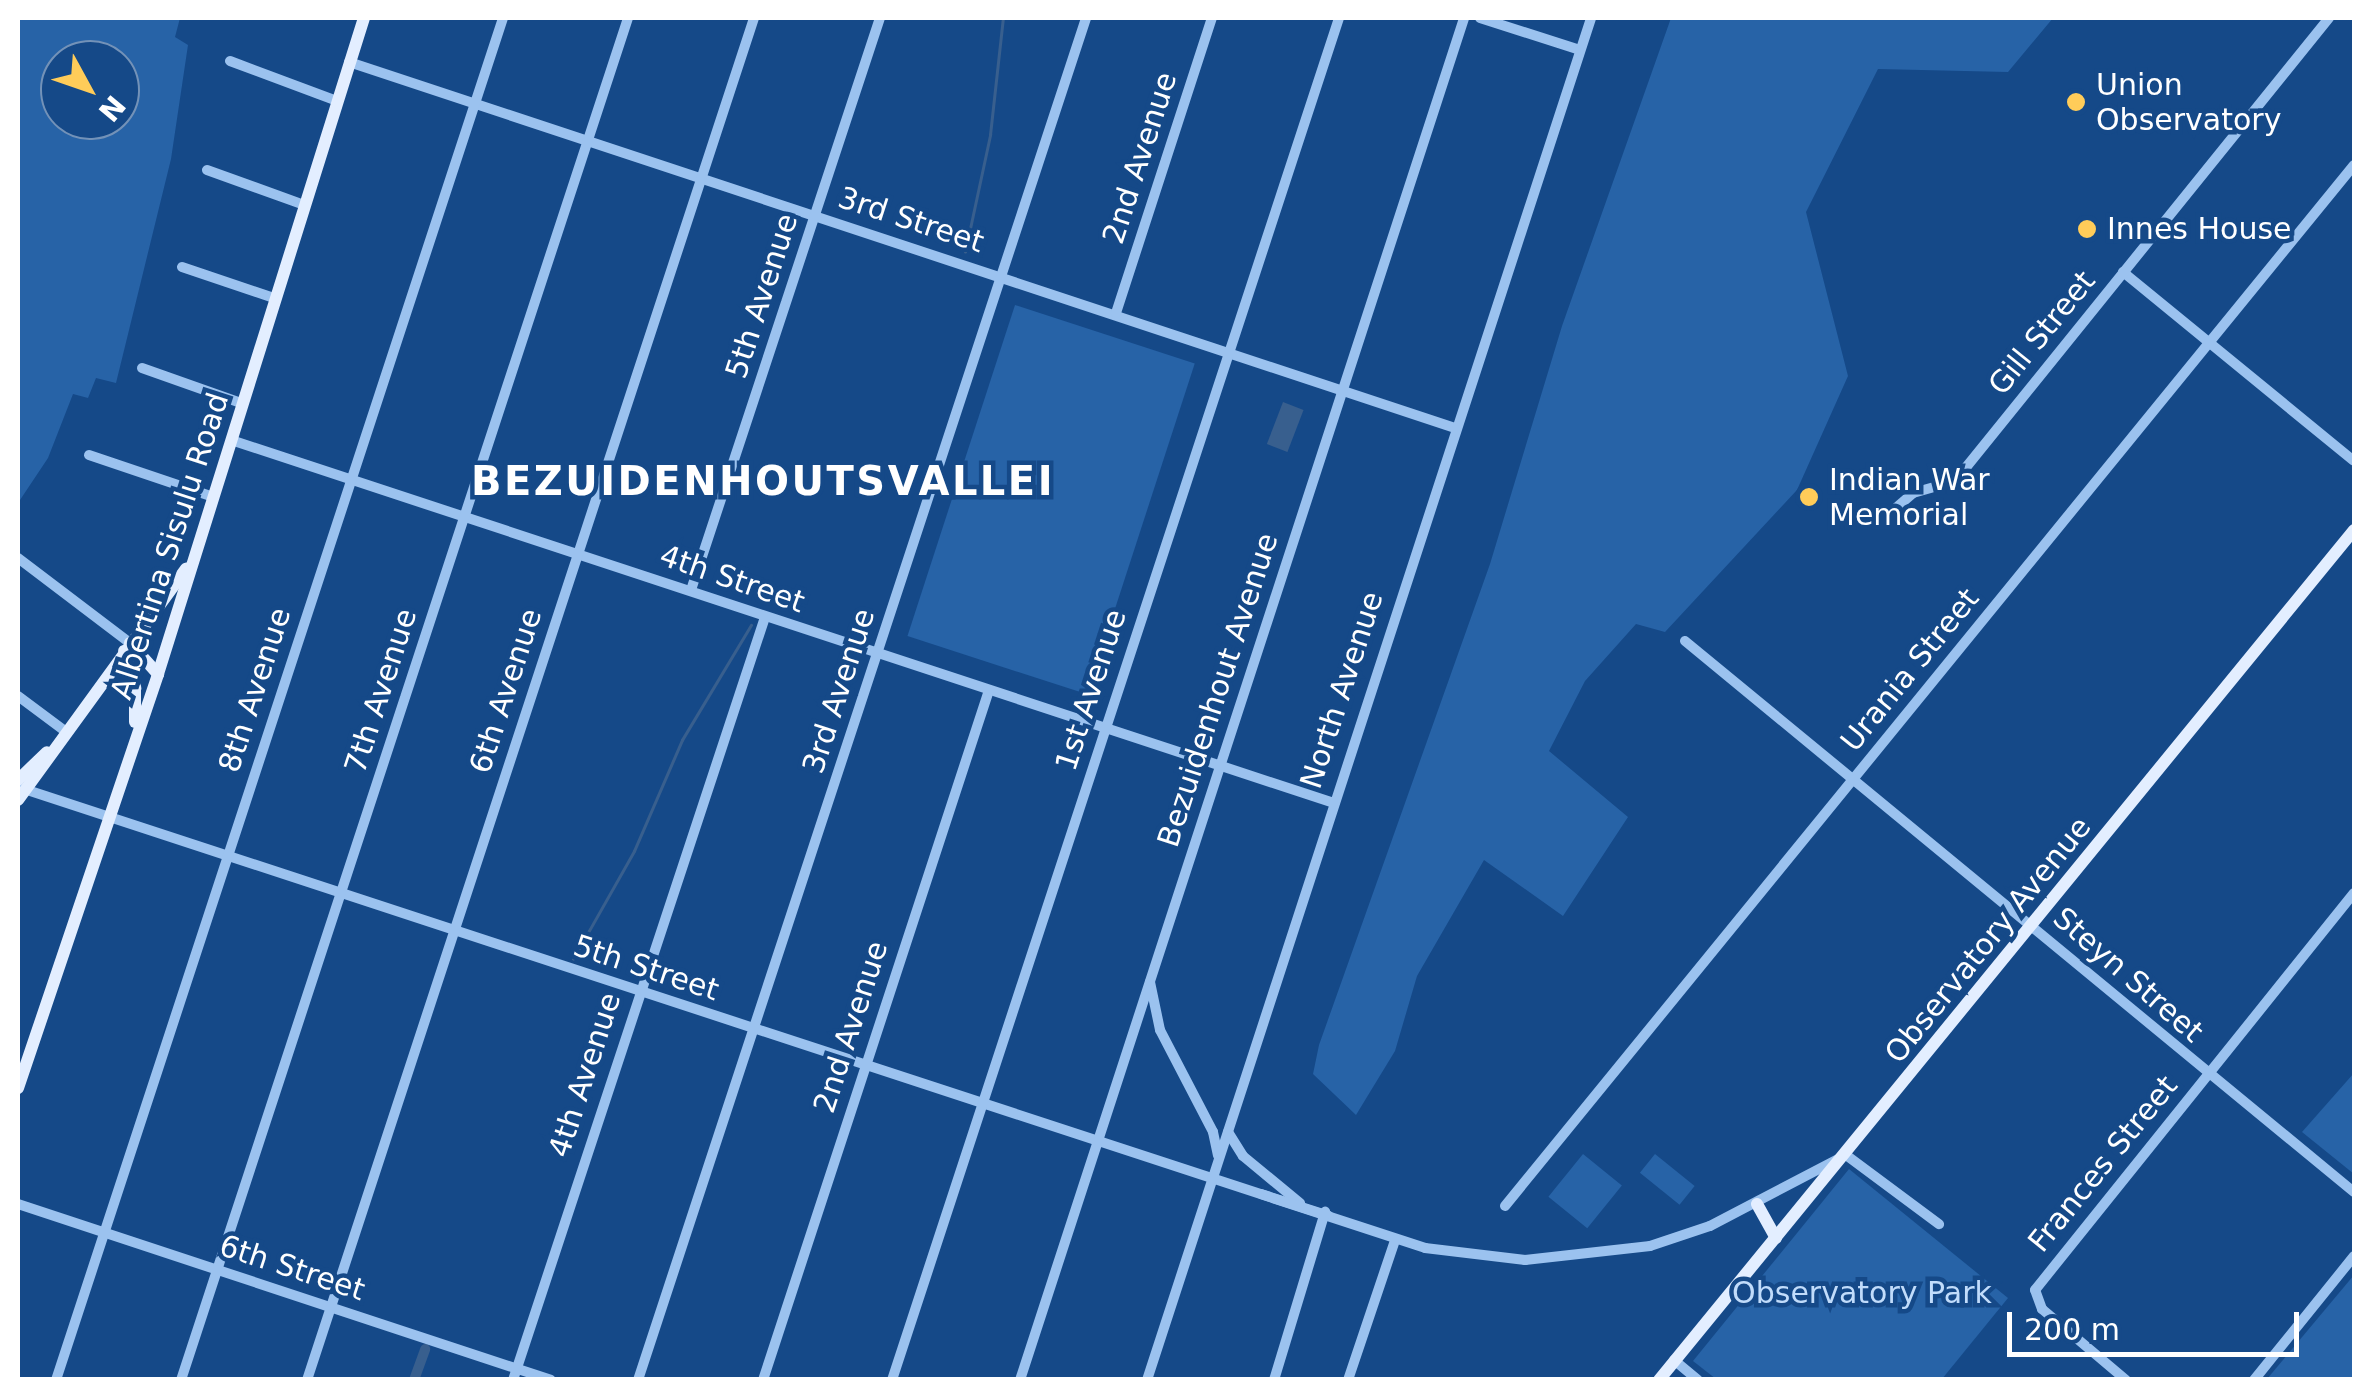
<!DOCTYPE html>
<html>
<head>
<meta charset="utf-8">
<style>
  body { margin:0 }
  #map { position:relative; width:2372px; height:1397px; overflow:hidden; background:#154988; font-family:"DejaVu Sans",sans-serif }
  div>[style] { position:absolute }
  .green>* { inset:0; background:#2763a7; transform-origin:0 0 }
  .water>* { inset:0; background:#385f8e; transform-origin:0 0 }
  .stream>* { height:2.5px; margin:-1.25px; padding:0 1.25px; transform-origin:1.25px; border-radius:1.25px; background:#385f8e }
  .canal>* { height:10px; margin:-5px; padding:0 5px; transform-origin:5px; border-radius:5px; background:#385f8e }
  .minor>* { height:10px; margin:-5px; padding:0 5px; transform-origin:5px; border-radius:5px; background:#9bc2ef }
  .major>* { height:12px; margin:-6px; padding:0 6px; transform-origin:6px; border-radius:6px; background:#e3eeff }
  .dots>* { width:28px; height:28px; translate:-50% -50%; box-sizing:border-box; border:5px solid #154988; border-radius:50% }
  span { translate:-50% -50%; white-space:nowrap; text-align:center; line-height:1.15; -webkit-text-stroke:9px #154988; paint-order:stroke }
  .poi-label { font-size:30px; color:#fff }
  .left { translate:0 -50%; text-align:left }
  .street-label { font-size:30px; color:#fff }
  .park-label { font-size:30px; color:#c1dcfb }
  .district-label { font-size:40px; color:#fff; font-weight:700; letter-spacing:2.5px }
  .frame { position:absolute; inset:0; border:20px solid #fff; pointer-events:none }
  .north { position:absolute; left:40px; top:40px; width:100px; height:100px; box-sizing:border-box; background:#154988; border:2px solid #7392b8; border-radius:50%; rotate:130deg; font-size:28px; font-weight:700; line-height:40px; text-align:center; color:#fff }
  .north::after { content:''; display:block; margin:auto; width:35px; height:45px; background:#ffcc59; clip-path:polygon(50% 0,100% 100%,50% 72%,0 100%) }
  .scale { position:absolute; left:2007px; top:1312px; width:292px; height:45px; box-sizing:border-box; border:5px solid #fff; border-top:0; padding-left:12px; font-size:30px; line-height:35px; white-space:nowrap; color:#fff; -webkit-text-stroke:8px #154988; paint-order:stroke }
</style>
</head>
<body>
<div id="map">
  <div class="green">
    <div style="clip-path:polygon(evenodd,18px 18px,180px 18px,175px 37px,188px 45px,171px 159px,116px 383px,96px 378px,88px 398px,73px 394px,48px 458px,18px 503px,18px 18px,120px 60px,120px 120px,60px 120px,60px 60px,120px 60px)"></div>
    <div style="clip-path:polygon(1671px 18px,2053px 18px,2008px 72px,1878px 69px,1806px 212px,1848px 376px,1797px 490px,1665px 632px,1636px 624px,1585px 681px,1549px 751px,1628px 817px,1563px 916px,1484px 860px,1417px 976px,1395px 1051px,1356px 1115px,1313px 1074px,1319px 1045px,1490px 564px,1562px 326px)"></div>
    <div style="left:1015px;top:305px;width:189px;height:348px;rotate:18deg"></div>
    <div style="clip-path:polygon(2354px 1073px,2354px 1174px,2302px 1132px)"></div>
    <div style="left:1583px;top:1154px;width:50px;height:55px;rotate:39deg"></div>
    <div style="left:1655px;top:1154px;width:51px;height:24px;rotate:39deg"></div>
    <div style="clip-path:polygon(1849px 1169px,2008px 1298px,1942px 1379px,1716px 1379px,1693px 1361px)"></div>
    <div style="clip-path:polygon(2354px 1275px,2354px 1379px,2267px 1379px)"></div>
  </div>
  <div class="water">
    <div style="left:1283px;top:402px;width:22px;height:45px;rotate:21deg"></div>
  </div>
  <div class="stream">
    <div style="left:965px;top:252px;width:120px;rotate:-77.9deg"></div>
    <div style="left:990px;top:135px;width:118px;rotate:-83.7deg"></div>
    <div style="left:573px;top:959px;width:124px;rotate:-60.5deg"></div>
    <div style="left:634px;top:851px;width:121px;rotate:-66.6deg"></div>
    <div style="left:682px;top:740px;width:134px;rotate:-59deg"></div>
  </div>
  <div class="canal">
    <div style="left:414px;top:1380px;width:33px;rotate:-70deg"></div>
  </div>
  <div class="minor">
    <div style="left:1480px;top:18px;width:105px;rotate:17.7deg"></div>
    <div style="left:230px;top:61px;width:114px;rotate:20.5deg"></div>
    <div style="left:349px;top:62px;width:1165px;rotate:18.31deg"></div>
    <div style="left:207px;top:170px;width:103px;rotate:19.8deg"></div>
    <div style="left:182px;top:267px;width:97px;rotate:18.6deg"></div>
    <div style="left:2123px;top:272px;width:298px;rotate:39.3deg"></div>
    <div style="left:1116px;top:313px;width:310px;rotate:-72deg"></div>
    <div style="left:142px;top:368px;width:105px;rotate:19.5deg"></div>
    <div style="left:231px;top:440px;width:1158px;rotate:18.22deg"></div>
    <div style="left:89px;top:455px;width:129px;rotate:18.6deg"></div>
    <div style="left:1889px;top:514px;width:32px;rotate:-41deg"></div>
    <div style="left:1913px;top:493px;width:44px;rotate:-15.9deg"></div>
    <div style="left:1955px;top:481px;width:595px;rotate:-51.07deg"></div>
    <div style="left:18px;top:558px;width:141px;rotate:37.2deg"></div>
    <div style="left:691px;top:590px;width:602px;rotate:-71.72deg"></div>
    <div style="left:1685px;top:641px;width:867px;rotate:39.48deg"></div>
    <div style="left:18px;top:696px;width:59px;rotate:36.7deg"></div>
    <div style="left:18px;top:787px;width:1481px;rotate:18.14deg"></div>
    <div style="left:1425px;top:1248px;width:101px;rotate:6.8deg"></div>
    <div style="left:1525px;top:1260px;width:126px;rotate:-6.4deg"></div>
    <div style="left:1650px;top:1246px;width:63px;rotate:-18.4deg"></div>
    <div style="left:1710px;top:1226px;width:153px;rotate:-27.6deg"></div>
    <div style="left:1846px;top:1155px;width:116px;rotate:36.6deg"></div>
    <div style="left:1150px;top:982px;width:49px;rotate:78.2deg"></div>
    <div style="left:1160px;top:1030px;width:115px;rotate:62.5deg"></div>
    <div style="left:1213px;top:1132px;width:24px;rotate:78deg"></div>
    <div style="left:1228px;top:1132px;width:28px;rotate:58deg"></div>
    <div style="left:1243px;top:1156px;width:74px;rotate:39.5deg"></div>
    <div style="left:1261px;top:1194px;width:71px;rotate:17.9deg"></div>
    <div style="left:18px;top:1204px;width:561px;rotate:18.27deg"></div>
    <div style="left:1505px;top:1206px;width:1343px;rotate:-50.8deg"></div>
    <div style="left:1674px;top:1360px;width:31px;rotate:40deg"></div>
    <div style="left:56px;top:1380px;width:1433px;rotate:-71.83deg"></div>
    <div style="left:181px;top:1380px;width:1433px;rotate:-71.83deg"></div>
    <div style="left:307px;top:1380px;width:1433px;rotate:-71.83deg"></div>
    <div style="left:513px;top:1380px;width:804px;rotate:-71.72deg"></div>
    <div style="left:638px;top:1380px;width:1434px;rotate:-71.79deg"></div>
    <div style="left:763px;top:1380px;width:726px;rotate:-71.86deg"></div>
    <div style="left:892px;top:1380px;width:1433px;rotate:-71.83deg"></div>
    <div style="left:1020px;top:1380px;width:1433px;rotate:-71.94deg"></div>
    <div style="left:1147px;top:1380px;width:1433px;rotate:-71.94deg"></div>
    <div style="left:1274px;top:1380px;width:176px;rotate:-73.1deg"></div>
    <div style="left:1348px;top:1380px;width:148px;rotate:-71.4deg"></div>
    <div style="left:2126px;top:1380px;width:110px;rotate:-139.8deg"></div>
    <div style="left:2042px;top:1309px;width:20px;rotate:-110deg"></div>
    <div style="left:2035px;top:1290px;width:509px;rotate:-51.22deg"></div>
    <div style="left:2254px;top:1380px;width:159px;rotate:-51.1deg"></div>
  </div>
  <div class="major">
    <div style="left:130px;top:643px;width:42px;rotate:47.9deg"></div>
    <div style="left:124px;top:651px;width:39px;rotate:73deg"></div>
    <div style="left:135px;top:688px;width:34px;rotate:90deg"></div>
    <div style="left:18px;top:780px;width:40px;rotate:-44deg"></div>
    <div style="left:18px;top:800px;width:286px;rotate:-54deg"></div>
    <div style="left:18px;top:1088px;width:437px;rotate:-71.3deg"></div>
    <div style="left:158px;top:674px;width:688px;rotate:-72.57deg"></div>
    <div style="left:1757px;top:1204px;width:39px;rotate:61deg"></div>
    <div style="left:1659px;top:1380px;width:1098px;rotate:-50.73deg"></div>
  </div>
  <div class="dots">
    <div style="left:2076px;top:102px;background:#ffcc59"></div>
    <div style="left:2087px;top:229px;background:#ffcc59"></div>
    <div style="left:1809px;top:497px;background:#ffcc59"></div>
  </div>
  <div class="poi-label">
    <span class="left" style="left:2096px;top:102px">Union<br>Observatory</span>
    <span class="left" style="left:2107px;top:229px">Innes House</span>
    <span class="left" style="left:1829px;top:497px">Indian War<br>Memorial</span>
  </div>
  <div class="street-label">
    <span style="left:1140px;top:158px;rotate:-72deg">2nd Avenue</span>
    <span style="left:911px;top:220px;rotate:18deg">3rd Street</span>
    <span style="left:762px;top:296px;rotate:-72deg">5th Avenue</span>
    <span style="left:2042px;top:333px;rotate:-51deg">Gill Street</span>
    <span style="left:170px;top:546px;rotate:-72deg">Albertina Sisulu Road</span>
    <span style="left:732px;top:579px;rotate:19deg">4th Street</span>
    <span style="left:1910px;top:670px;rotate:-51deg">Urania Street</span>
    <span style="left:255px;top:690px;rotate:-72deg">8th Avenue</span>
    <span style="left:1091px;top:690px;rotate:-72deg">1st Avenue</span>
    <span style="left:1218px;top:690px;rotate:-72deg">Bezuidenhout Avenue</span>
    <span style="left:1342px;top:690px;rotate:-72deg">North Avenue</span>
    <span style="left:381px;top:691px;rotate:-72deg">7th Avenue</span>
    <span style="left:506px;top:691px;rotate:-72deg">6th Avenue</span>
    <span style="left:839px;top:691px;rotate:-72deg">3rd Avenue</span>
    <span style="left:1988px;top:940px;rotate:-51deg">Observatory Avenue</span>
    <span style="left:646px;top:968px;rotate:18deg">5th Street</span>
    <span style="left:2128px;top:975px;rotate:41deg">Steyn Street</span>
    <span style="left:851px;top:1027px;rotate:-72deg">2nd Avenue</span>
    <span style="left:585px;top:1075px;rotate:-72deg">4th Avenue</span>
    <span style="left:2103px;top:1164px;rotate:-51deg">Frances Street</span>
    <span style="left:292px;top:1268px;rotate:18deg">6th Street</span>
  </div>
  <div class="park-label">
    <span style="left:1862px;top:1293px">Observatory Park</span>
  </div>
  <div class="district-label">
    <span style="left:763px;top:481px">BEZUIDENHOUTSVALLEI</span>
  </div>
  <div class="frame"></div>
  <div class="north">N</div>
  <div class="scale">200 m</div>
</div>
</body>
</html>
